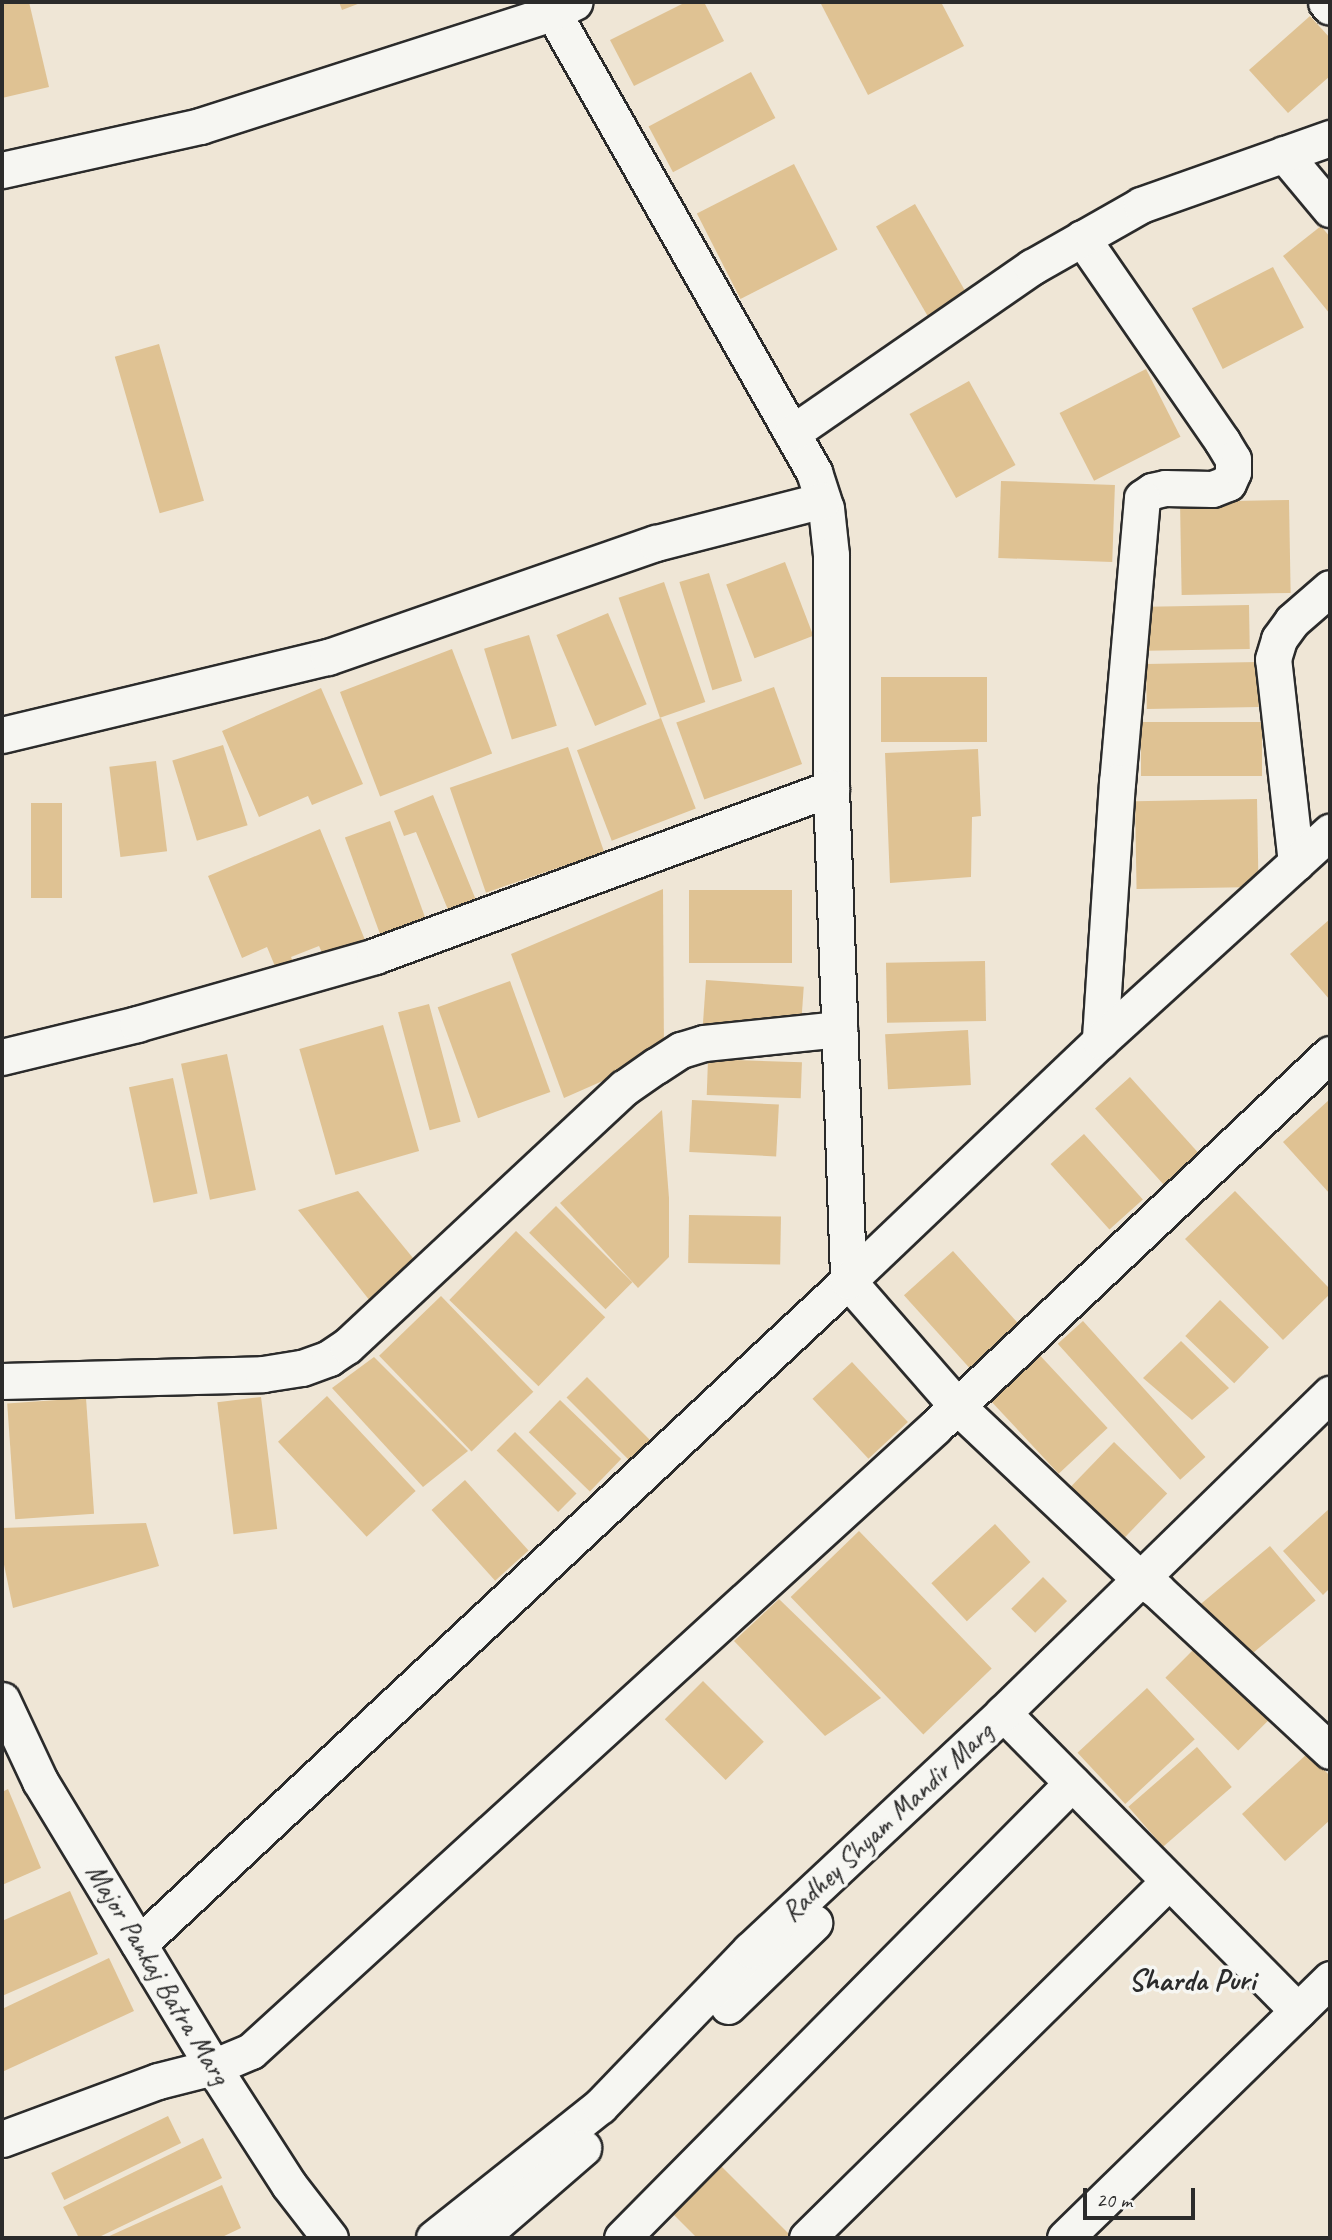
<!DOCTYPE html>
<html>
<head>
<meta charset="utf-8">
<style>
  body { margin:0 }
  #map { position:relative; width:1332px; height:2240px; overflow:hidden; background:#efe6d6; font-family:Caveat,sans-serif }
  div>[style] { position:absolute }
  .building>* { inset:0; background:#dfc293; transform-origin:0 0 }
  .roads { filter:drop-shadow(2px 0 #2b2b2b) drop-shadow(-2px 0 #2b2b2b) drop-shadow(0 2px #2b2b2b) drop-shadow(0 -2px #2b2b2b) }
  .minor>* { height:35px; margin:-17.5px; padding:0 17.5px; transform-origin:17.5px; border-radius:17.5px; background:#f6f6f2 }
  span { translate:-50% -50%; white-space:nowrap; text-align:center; line-height:1.15; -webkit-text-stroke:7px #f6f6f2; paint-order:stroke }
  .street-label { font-size:28px; color:#2b2b2b }
  .neighbourhood-label { font-size:30px; color:#2b2b2b; font-weight:700 }
  .frame { position:absolute; inset:0; border:4px solid #2b2b2b; pointer-events:none }
  .scale { position:absolute; left:1083px; top:2188px; width:112px; height:32px; box-sizing:border-box; border:4px solid #2b2b2b; border-top:0; padding-left:9px; font-size:21px; line-height:24px; white-space:nowrap; color:#2b2b2b; -webkit-text-stroke:5px #f6f6f2; paint-order:stroke }
</style>
</head>
<body>
<div id="map">
  <div class="building">
    <div style="clip-path:polygon(2px 2px,29px 2px,49px 87px,2px 98px)"></div>
    <div style="clip-path:polygon(339px 2px,363px 2px,342px 10px)"></div>
    <div style="clip-path:polygon(686px 2px,704px 2px,724px 41px,634px 86px,610px 40px)"></div>
    <div style="clip-path:polygon(820px 2px,941px 2px,964px 46px,868px 95px)"></div>
    <div style="clip-path:polygon(1310px 16px,1330px 38px,1330px 76px,1288px 113px,1249px 70px)"></div>
    <div style="left:751px;top:72px;width:52px;height:116px;rotate:62deg"></div>
    <div style="left:794px;top:164px;width:96px;height:109px;rotate:63deg"></div>
    <div style="left:915px;top:204px;width:107px;height:45px;rotate:60deg"></div>
    <div style="clip-path:polygon(1321px 226px,1330px 237px,1330px 314px,1283px 256px)"></div>
    <div style="left:1273px;top:267px;width:68px;height:91px;rotate:63deg"></div>
    <div style="left:159px;top:344px;width:163px;height:46px;rotate:74deg"></div>
    <div style="left:1146px;top:369px;width:76px;height:97px;rotate:63deg"></div>
    <div style="left:969px;top:381px;width:96px;height:68px;rotate:61deg"></div>
    <div style="left:1001px;top:481px;width:114px;height:77px;rotate:2deg"></div>
    <div style="left:1289px;top:500px;width:93px;height:109px;rotate:89deg"></div>
    <div style="left:785px;top:562px;width:79px;height:63px;rotate:69deg"></div>
    <div style="left:709px;top:573px;width:113px;height:31px;rotate:73deg"></div>
    <div style="left:664px;top:582px;width:127px;height:48px;rotate:71deg"></div>
    <div style="left:1249px;top:605px;width:44px;height:102px;rotate:89deg"></div>
    <div style="left:608px;top:613px;width:99px;height:56px;rotate:67deg"></div>
    <div style="left:529px;top:635px;width:95px;height:47px;rotate:73deg"></div>
    <div style="left:452px;top:649px;width:112px;height:120px;rotate:69deg"></div>
    <div style="left:1258px;top:662px;width:45px;height:112px;rotate:89deg"></div>
    <div style="left:881px;top:677px;width:106px;height:65px"></div>
    <div style="left:774px;top:687px;width:82px;height:104px;rotate:70deg"></div>
    <div style="clip-path:polygon(321px 688px,363px 784px,312px 805px,308px 796px,259px 817px,222px 731px)"></div>
    <div style="left:661px;top:718px;width:97px;height:90px;rotate:69deg"></div>
    <div style="left:1141px;top:722px;width:121px;height:54px"></div>
    <div style="left:223px;top:745px;width:84px;height:53px;rotate:73deg"></div>
    <div style="left:568px;top:747px;width:111px;height:125px;rotate:71deg"></div>
    <div style="clip-path:polygon(978px 749px,981px 816px,972px 817px,971px 877px,890px 883px,885px 753px)"></div>
    <div style="left:156px;top:761px;width:91px;height:47px;rotate:83deg"></div>
    <div style="clip-path:polygon(433px 795px,478px 905px,451px 917px,416px 832px,404px 836px,394px 811px)"></div>
    <div style="left:1257px;top:799px;width:88px;height:122px;rotate:89deg"></div>
    <div style="left:31px;top:803px;width:31px;height:95px"></div>
    <div style="left:390px;top:821px;width:112px;height:48px;rotate:70deg"></div>
    <div style="clip-path:polygon(320px 829px,365px 940px,324px 957px,319px 946px,291px 957px,296px 969px,279px 976px,267px 947px,242px 958px,208px 876px)"></div>
    <div style="clip-path:polygon(663px 889px,664px 1054px,564px 1098px,511px 954px)"></div>
    <div style="left:792px;top:890px;width:73px;height:103px;rotate:90deg"></div>
    <div style="clip-path:polygon(1330px 919px,1330px 1000px,1290px 954px)"></div>
    <div style="left:985px;top:961px;width:60px;height:99px;rotate:89deg"></div>
    <div style="left:706px;top:980px;width:98px;height:44px;rotate:4deg"></div>
    <div style="left:510px;top:981px;width:118px;height:77px;rotate:70deg"></div>
    <div style="left:429px;top:1004px;width:122px;height:32px;rotate:75deg"></div>
    <div style="left:383px;top:1025px;width:131px;height:87px;rotate:74deg"></div>
    <div style="left:968px;top:1030px;width:55px;height:83px;rotate:87deg"></div>
    <div style="left:227px;top:1054px;width:139px;height:47px;rotate:78deg"></div>
    <div style="left:708px;top:1059px;width:94px;height:36px;rotate:2deg"></div>
    <div style="left:1130px;top:1077px;width:103px;height:47px;rotate:48deg"></div>
    <div style="left:173px;top:1078px;width:118px;height:45px;rotate:78deg"></div>
    <div style="clip-path:polygon(1330px 1099px,1330px 1194px,1283px 1142px)"></div>
    <div style="left:692px;top:1100px;width:87px;height:52px;rotate:3deg"></div>
    <div style="clip-path:polygon(662px 1110px,669px 1198px,669px 1257px,638px 1288px,560px 1203px)"></div>
    <div style="left:1084px;top:1134px;width:88px;height:45px;rotate:48deg"></div>
    <div style="clip-path:polygon(358px 1191px,422px 1269px,374px 1306px,298px 1210px)"></div>
    <div style="clip-path:polygon(1235px 1191px,1330px 1289px,1330px 1294px,1283px 1340px,1185px 1239px)"></div>
    <div style="left:556px;top:1206px;width:108px;height:38px;rotate:45deg"></div>
    <div style="left:689px;top:1215px;width:92px;height:48px;rotate:1deg"></div>
    <div style="left:516px;top:1231px;width:124px;height:96px;rotate:44deg"></div>
    <div style="left:953px;top:1251px;width:101px;height:66px;rotate:48deg"></div>
    <div style="left:441px;top:1296px;width:133px;height:86px;rotate:46deg"></div>
    <div style="left:1220px;top:1300px;width:68px;height:50px;rotate:44deg"></div>
    <div style="left:1083px;top:1321px;width:183px;height:34px;rotate:48deg"></div>
    <div style="clip-path:polygon(1181px 1341px,1229px 1388px,1192px 1420px,1143px 1378px)"></div>
    <div style="left:1034px;top:1349px;width:108px;height:67px;rotate:47deg"></div>
    <div style="clip-path:polygon(374px 1357px,468px 1451px,423px 1487px,332px 1388px)"></div>
    <div style="left:852px;top:1362px;width:82px;height:54px;rotate:47deg"></div>
    <div style="left:587px;top:1377px;width:94px;height:29px;rotate:45deg"></div>
    <div style="left:327px;top:1396px;width:130px;height:67px;rotate:47deg"></div>
    <div style="left:261px;top:1397px;width:133px;height:44px;rotate:83deg"></div>
    <div style="left:86px;top:1398px;width:116px;height:79px;rotate:86deg"></div>
    <div style="left:560px;top:1400px;width:85px;height:45px;rotate:44deg"></div>
    <div style="left:515px;top:1432px;width:87px;height:26px;rotate:45deg"></div>
    <div style="left:1114px;top:1442px;width:74px;height:66px;rotate:44deg"></div>
    <div style="left:465px;top:1480px;width:95px;height:45px;rotate:48deg"></div>
    <div style="clip-path:polygon(1330px 1508px,1330px 1588px,1323px 1595px,1283px 1551px)"></div>
    <div style="clip-path:polygon(146px 1523px,159px 1566px,13px 1608px,2px 1555px,2px 1528px)"></div>
    <div style="left:995px;top:1524px;width:52px;height:87px;rotate:47deg"></div>
    <div style="left:859px;top:1531px;width:191px;height:95px;rotate:46deg"></div>
    <div style="left:1270px;top:1546px;width:71px;height:90px;rotate:50deg"></div>
    <div style="left:1043px;top:1577px;width:34px;height:45px;rotate:45deg"></div>
    <div style="clip-path:polygon(779px 1599px,881px 1698px,825px 1736px,734px 1641px)"></div>
    <div style="left:1200px;top:1643px;width:103px;height:49px;rotate:45deg"></div>
    <div style="left:703px;top:1681px;width:86px;height:54px;rotate:45deg"></div>
    <div style="left:1147px;top:1688px;width:70px;height:95px;rotate:47deg"></div>
    <div style="left:1197px;top:1747px;width:53px;height:91px;rotate:49deg"></div>
    <div style="clip-path:polygon(1308px 1753px,1330px 1776px,1330px 1820px,1285px 1861px,1242px 1814px)"></div>
    <div style="clip-path:polygon(8px 1789px,41px 1868px,2px 1885px,2px 1792px)"></div>
    <div style="clip-path:polygon(70px 1891px,98px 1954px,2px 1996px,2px 1921px)"></div>
    <div style="clip-path:polygon(109px 1958px,134px 2011px,2px 2072px,2px 2009px)"></div>
    <div style="left:168px;top:2116px;width:30px;height:130px;rotate:64deg"></div>
    <div style="clip-path:polygon(203px 2138px,222px 2178px,97px 2238px,79px 2238px,63px 2207px)"></div>
    <div style="clip-path:polygon(711px 2156px,793px 2238px,697px 2238px,663px 2204px)"></div>
    <div style="clip-path:polygon(222px 2185px,241px 2228px,220px 2238px,105px 2238px)"></div>
  </div>
  <div class="roads">
    <div class="minor">
      <div style="left:547px;top:2px;width:541px;rotate:60.4deg"></div>
      <div style="left:814px;top:472px;width:38px;rotate:72deg"></div>
      <div style="left:826px;top:508px;width:47px;rotate:83.9deg"></div>
      <div style="left:831px;top:555px;width:233px;rotate:90deg"></div>
      <div style="left:831px;top:788px;width:493px;rotate:88deg"></div>
      <div style="left:848px;top:1281px;width:166px;rotate:48.9deg"></div>
      <div style="left:957px;top:1406px;width:250px;rotate:43.4deg"></div>
      <div style="left:1139px;top:1578px;width:23px;rotate:34deg"></div>
      <div style="left:1158px;top:1591px;width:235px;rotate:42.9deg"></div>
      <div style="left:1326px;top:2px;width:6px;rotate:51deg"></div>
      <div style="left:1284px;top:154px;width:72px;rotate:50.1deg"></div>
      <div style="left:2px;top:170px;width:203px;rotate:-12.5deg"></div>
      <div style="left:200px;top:126px;width:370px;rotate:-17.8deg"></div>
      <div style="left:552px;top:13px;width:25px;rotate:-26deg"></div>
      <div style="left:1082px;top:238px;width:247px;rotate:55.4deg"></div>
      <div style="left:1222px;top:441px;width:21px;rotate:59deg"></div>
      <div style="left:1233px;top:459px;width:13px;rotate:90deg"></div>
      <div style="left:1233px;top:472px;width:12px;rotate:114deg"></div>
      <div style="left:1228px;top:483px;width:17px;rotate:159deg"></div>
      <div style="left:1212px;top:489px;width:47px;rotate:-178.8deg"></div>
      <div style="left:1165px;top:488px;width:13px;rotate:167deg"></div>
      <div style="left:1152px;top:491px;width:12px;rotate:145deg"></div>
      <div style="left:1142px;top:498px;width:285px;rotate:95deg"></div>
      <div style="left:1117px;top:782px;width:260px;rotate:93.8deg"></div>
      <div style="left:792px;top:433px;width:292px;rotate:-34.7deg"></div>
      <div style="left:1032px;top:267px;width:125px;rotate:-29.6deg"></div>
      <div style="left:1141px;top:205px;width:201px;rotate:-19.5deg"></div>
      <div style="left:2px;top:735px;width:335px;rotate:-13.5deg"></div>
      <div style="left:328px;top:657px;width:347px;rotate:-19.2deg"></div>
      <div style="left:656px;top:543px;width:172px;rotate:-14.4deg"></div>
      <div style="left:1296px;top:863px;width:205px;rotate:-96.4deg"></div>
      <div style="left:1273px;top:659px;width:21px;rotate:-73deg"></div>
      <div style="left:1279px;top:639px;width:22px;rotate:-54deg"></div>
      <div style="left:1292px;top:621px;width:50px;rotate:-41deg"></div>
      <div style="left:2px;top:1057px;width:139px;rotate:-13.7deg"></div>
      <div style="left:137px;top:1024px;width:248px;rotate:-15.9deg"></div>
      <div style="left:375px;top:956px;width:486px;rotate:-20.2deg"></div>
      <div style="left:2px;top:1381px;width:261px;rotate:-1.5deg"></div>
      <div style="left:263px;top:1374px;width:39px;rotate:-9deg"></div>
      <div style="left:302px;top:1368px;width:29px;rotate:-20deg"></div>
      <div style="left:329px;top:1358px;width:22px;rotate:-34deg"></div>
      <div style="left:347px;top:1346px;width:379px;rotate:-43deg"></div>
      <div style="left:624px;top:1088px;width:39px;rotate:-35deg"></div>
      <div style="left:656px;top:1066px;width:30px;rotate:-33deg"></div>
      <div style="left:681px;top:1050px;width:24px;rotate:-17deg"></div>
      <div style="left:704px;top:1043px;width:136px;rotate:-5.9deg"></div>
      <div style="left:2px;top:1700px;width:89px;rotate:64.9deg"></div>
      <div style="left:40px;top:1781px;width:334px;rotate:58.8deg"></div>
      <div style="left:213px;top:2067px;width:140px;rotate:57.2deg"></div>
      <div style="left:289px;top:2185px;width:67px;rotate:52.3deg"></div>
      <div style="left:1003px;top:1713px;width:419px;rotate:45.3deg"></div>
      <div style="left:139px;top:1944px;width:971px;rotate:-43.08deg"></div>
      <div style="left:848px;top:1281px;width:348px;rotate:-43.6deg"></div>
      <div style="left:1100px;top:1041px;width:311px;rotate:-42.3deg"></div>
      <div style="left:728px;top:2006px;width:120px;rotate:-44deg"></div>
      <div style="left:2px;top:2139px;width:166px;rotate:-20.4deg"></div>
      <div style="left:158px;top:2081px;width:57px;rotate:-14.3deg"></div>
      <div style="left:213px;top:2067px;width:41px;rotate:-22.8deg"></div>
      <div style="left:251px;top:2051px;width:926px;rotate:-42.37deg"></div>
      <div style="left:935px;top:1427px;width:543px;rotate:-43.36deg"></div>
      <div style="left:434px;top:2238px;width:212px;rotate:-38.5deg"></div>
      <div style="left:600px;top:2106px;width:216px;rotate:-46.1deg"></div>
      <div style="left:750px;top:1950px;width:347px;rotate:-43.1deg"></div>
      <div style="left:1003px;top:1713px;width:457px;rotate:-44.3deg"></div>
      <div style="left:479px;top:2238px;width:138px;rotate:-40.9deg"></div>
      <div style="left:622px;top:2238px;width:640px;rotate:-45.32deg"></div>
      <div style="left:807px;top:2238px;width:508px;rotate:-44.6deg"></div>
      <div style="left:1065px;top:2238px;width:371px;rotate:-44.3deg"></div>
    </div>
  </div>
  <div class="street-label">
    <span style="left:887px;top:1822px;rotate:-43deg">Radhey Shyam Mandir Marg</span>
    <span style="left:158px;top:1974px;rotate:59deg">Major Pankaj Batra Marg</span>
  </div>
  <div class="neighbourhood-label">
    <span style="left:1192px;top:1980px">Sharda Puri</span>
  </div>
  <div class="frame"></div>
  <div class="scale">20 m</div>
</div>
</body>
</html>
